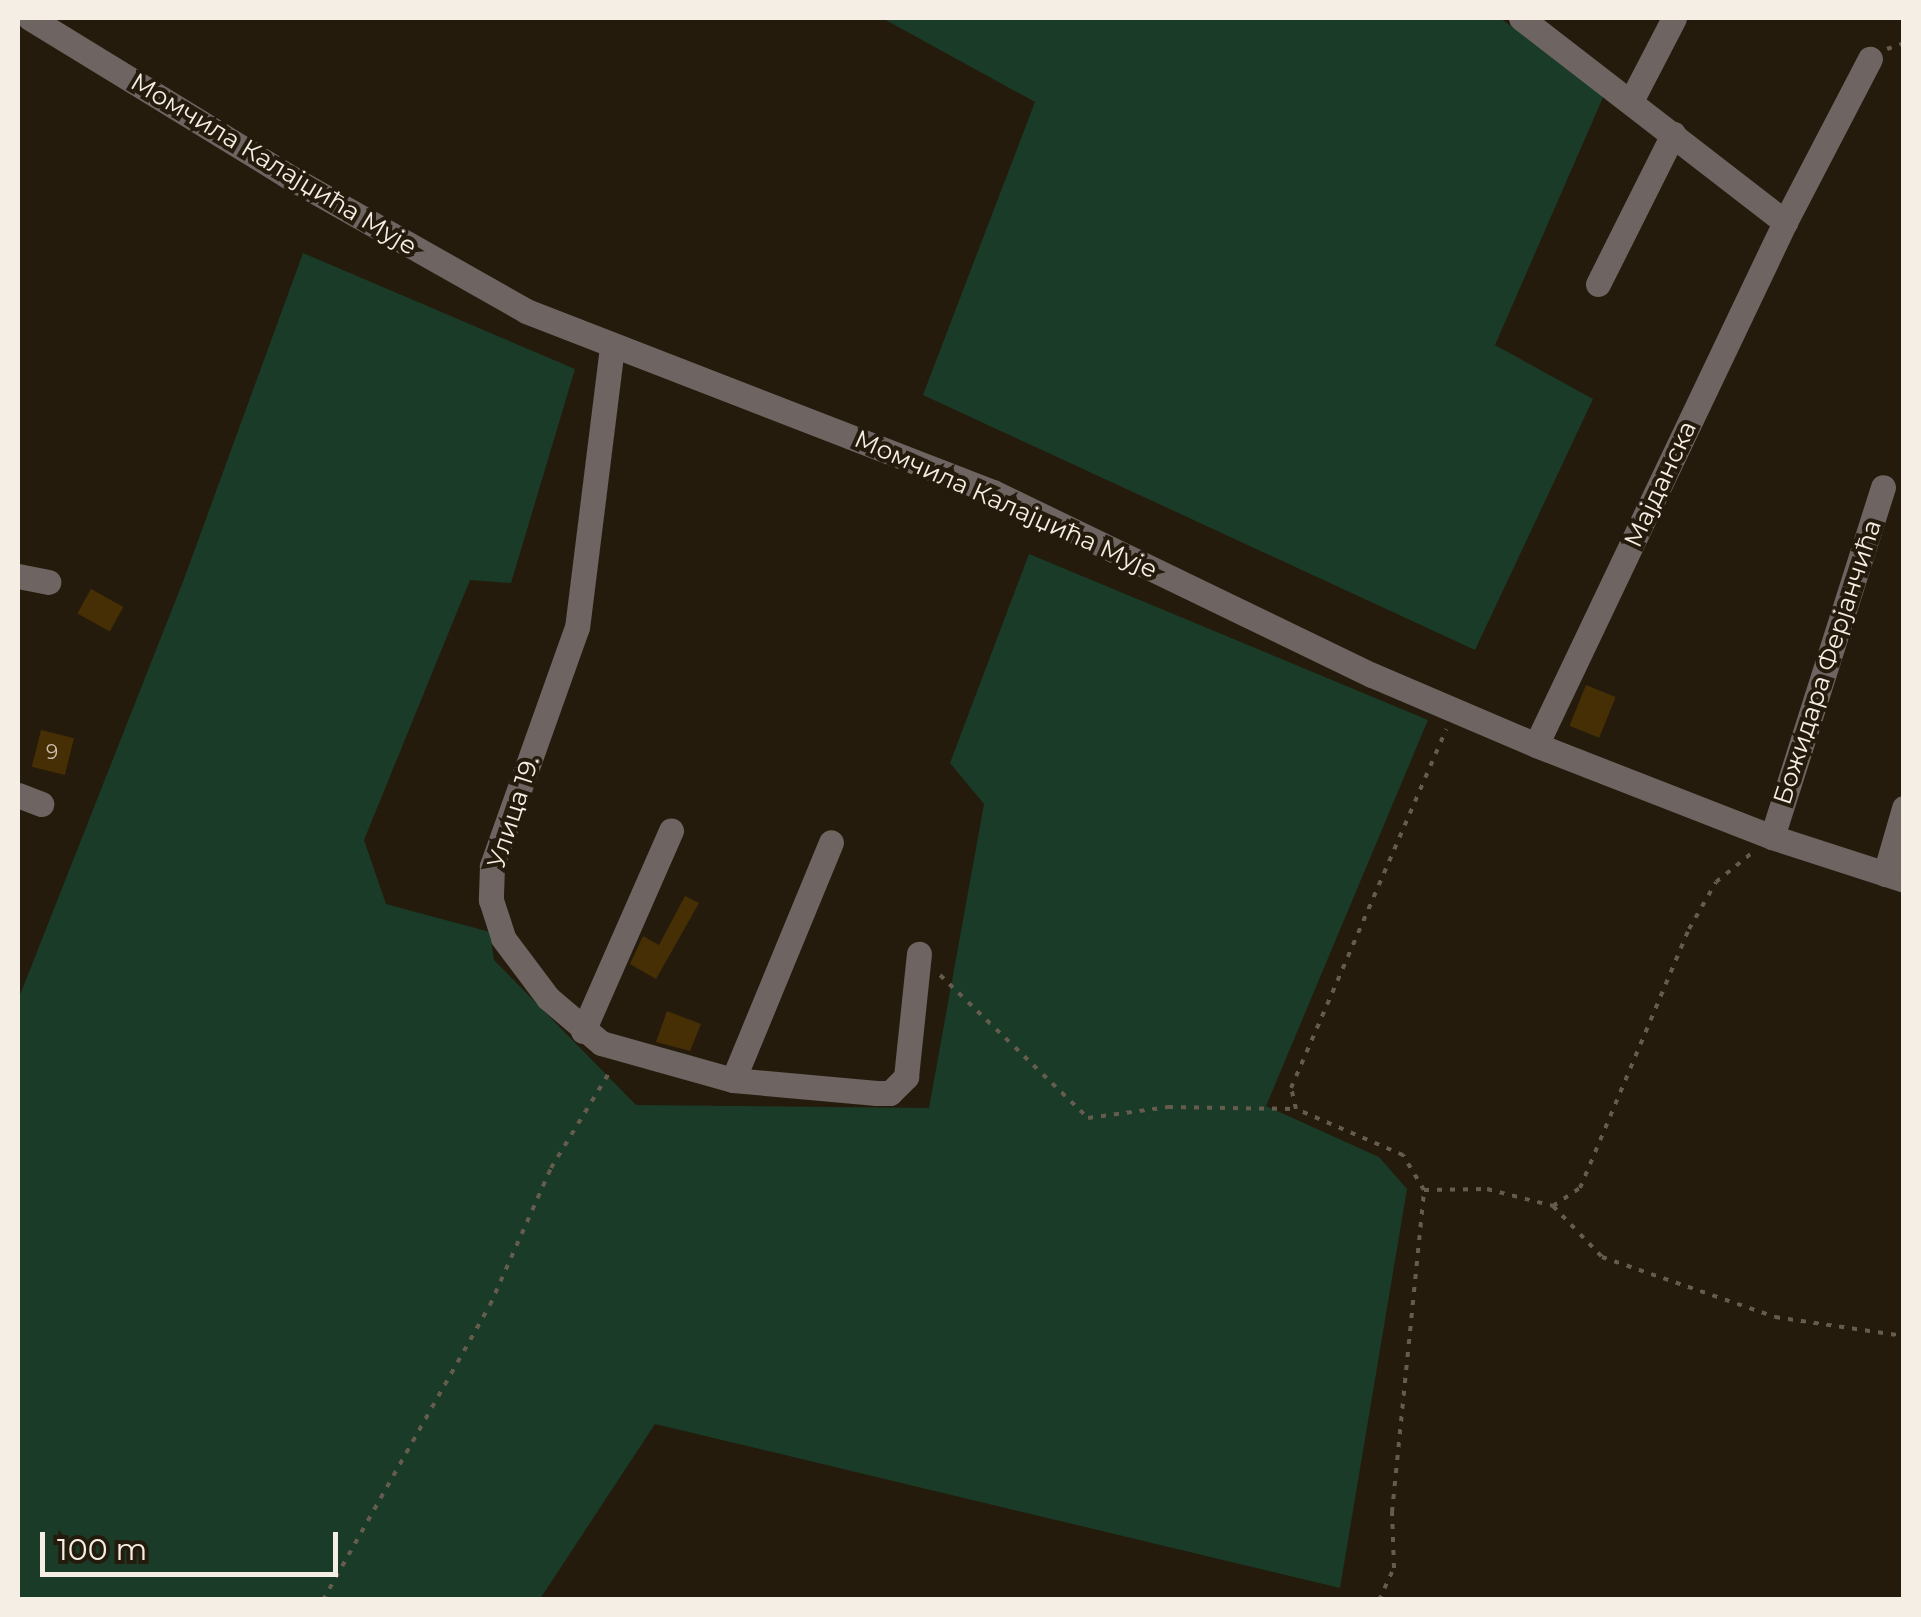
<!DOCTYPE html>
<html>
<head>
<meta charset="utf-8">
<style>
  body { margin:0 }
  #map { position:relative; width:1921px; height:1617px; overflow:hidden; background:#251b0c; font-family:Montserrat,sans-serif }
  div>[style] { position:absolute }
  .green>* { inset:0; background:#193b27 }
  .building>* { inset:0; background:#472f05; transform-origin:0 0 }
  .path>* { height:4px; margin-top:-2px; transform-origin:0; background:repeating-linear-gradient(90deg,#655c4e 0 5px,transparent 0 13px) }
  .minor>* { height:25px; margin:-12.5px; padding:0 12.5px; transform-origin:12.5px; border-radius:12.5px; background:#6e6461 }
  span { translate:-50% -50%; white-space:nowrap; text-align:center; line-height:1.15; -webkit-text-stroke:8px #251b0c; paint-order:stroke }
  .number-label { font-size:20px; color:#cabeac }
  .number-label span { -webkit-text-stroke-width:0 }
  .street-label { font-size:25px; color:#f5eee4 }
  .frame { position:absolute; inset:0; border:20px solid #f5eee4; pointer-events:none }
  .scale { position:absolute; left:40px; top:1532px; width:298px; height:45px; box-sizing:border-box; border:5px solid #f5eee4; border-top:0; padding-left:12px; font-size:30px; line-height:35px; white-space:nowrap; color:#f5eee4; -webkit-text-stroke:8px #251b0c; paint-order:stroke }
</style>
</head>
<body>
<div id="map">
  <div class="green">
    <div style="clip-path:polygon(882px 18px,1500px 18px,1604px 95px,1495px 345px,1593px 399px,1475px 650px,923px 395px,1035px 102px)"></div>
    <div style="clip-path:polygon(303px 253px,575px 369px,511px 583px,470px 580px,364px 840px,386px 904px,490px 932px,494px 960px,636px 1105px,929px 1108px,984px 804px,950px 763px,1029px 554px,1428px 720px,1266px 1106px,1379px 1157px,1407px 1189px,1340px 1588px,655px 1424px,540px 1599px,18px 1599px,18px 1000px,184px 579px)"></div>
  </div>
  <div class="building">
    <div style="left:91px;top:589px;width:37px;height:28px;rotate:29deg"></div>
    <div style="left:1586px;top:685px;width:32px;height:44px;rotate:22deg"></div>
    <div style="left:41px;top:730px;width:34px;height:38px;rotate:14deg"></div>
    <div style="clip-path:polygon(685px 896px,699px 903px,656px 979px,630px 964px,643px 936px,659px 945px)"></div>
    <div style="clip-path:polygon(667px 1011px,701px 1024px,690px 1051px,656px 1042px)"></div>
  </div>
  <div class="path">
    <div style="left:1887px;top:49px;width:18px;rotate:-19deg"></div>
    <div style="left:940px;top:975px;width:206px;rotate:44deg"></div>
    <div style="left:1088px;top:1118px;width:81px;rotate:-7.8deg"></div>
    <div style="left:1168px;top:1107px;width:128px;rotate:0.9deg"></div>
    <div style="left:1424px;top:1190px;width:63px;rotate:-0.9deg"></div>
    <div style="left:1487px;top:1189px;width:68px;rotate:14.4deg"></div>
    <div style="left:1553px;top:1206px;width:32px;rotate:-34deg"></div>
    <div style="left:1580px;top:1188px;width:281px;rotate:-67.2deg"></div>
    <div style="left:1689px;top:929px;width:54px;rotate:-60.1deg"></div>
    <div style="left:1716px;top:882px;width:48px;rotate:-39deg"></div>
    <div style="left:1553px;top:1206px;width:71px;rotate:46.1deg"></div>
    <div style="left:1602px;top:1257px;width:183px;rotate:19.1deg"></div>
    <div style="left:1775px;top:1317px;width:130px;rotate:8.4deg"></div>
    <div style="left:323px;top:1600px;width:339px;rotate:-60.5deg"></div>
    <div style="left:490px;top:1305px;width:150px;rotate:-66deg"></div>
    <div style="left:551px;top:1168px;width:117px;rotate:-58.6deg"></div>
    <div style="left:1379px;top:1600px;width:35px;rotate:-65deg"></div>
    <div style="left:1394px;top:1568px;width:56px;rotate:-92deg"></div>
    <div style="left:1392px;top:1512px;width:324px;rotate:-84.3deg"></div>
    <div style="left:1424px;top:1190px;width:41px;rotate:-121deg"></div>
    <div style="left:1403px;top:1155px;width:116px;rotate:-156.7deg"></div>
    <div style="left:1296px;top:1109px;width:22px;rotate:-103deg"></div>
    <div style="left:1291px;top:1088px;width:391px;rotate:-66.6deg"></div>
  </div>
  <div class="minor">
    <div style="left:30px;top:18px;width:300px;rotate:31.5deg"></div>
    <div style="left:286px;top:175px;width:276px;rotate:29.5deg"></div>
    <div style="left:526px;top:311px;width:501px;rotate:21.19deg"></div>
    <div style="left:993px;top:492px;width:421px;rotate:25.8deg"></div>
    <div style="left:1372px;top:675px;width:178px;rotate:23.1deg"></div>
    <div style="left:1536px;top:745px;width:253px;rotate:21.3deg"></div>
    <div style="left:1772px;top:837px;width:139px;rotate:18deg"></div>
    <div style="left:1521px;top:18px;width:334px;rotate:37.7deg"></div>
    <div style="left:1785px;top:222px;width:579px;rotate:115.46deg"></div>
    <div style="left:1631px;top:101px;width:93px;rotate:-62.6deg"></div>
    <div style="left:1785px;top:222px;width:184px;rotate:-62.5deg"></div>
    <div style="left:1598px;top:284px;width:168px;rotate:-63.4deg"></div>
    <div style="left:612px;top:347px;width:282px;rotate:97.1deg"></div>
    <div style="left:577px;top:627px;width:254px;rotate:109.6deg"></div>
    <div style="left:492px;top:866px;width:34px;rotate:92deg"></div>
    <div style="left:491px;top:900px;width:40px;rotate:72deg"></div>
    <div style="left:503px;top:938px;width:75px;rotate:53.1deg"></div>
    <div style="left:548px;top:998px;width:70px;rotate:40.3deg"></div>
    <div style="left:601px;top:1043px;width:137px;rotate:15.7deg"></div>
    <div style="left:733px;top:1080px;width:144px;rotate:5.2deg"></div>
    <div style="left:876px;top:1093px;width:14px"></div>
    <div style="left:890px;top:1093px;width:23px;rotate:-45deg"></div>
    <div style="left:906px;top:1077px;width:124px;rotate:-84deg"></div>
    <div style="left:18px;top:576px;width:31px;rotate:11deg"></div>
    <div style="left:18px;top:795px;width:25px;rotate:21deg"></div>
    <div style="left:1772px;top:837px;width:367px;rotate:-72.4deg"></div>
    <div style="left:1885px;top:874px;width:69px;rotate:-73.9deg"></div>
    <div style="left:583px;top:1031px;width:219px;rotate:-66.3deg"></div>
    <div style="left:733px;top:1080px;width:257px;rotate:-67.6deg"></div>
  </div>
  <div class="number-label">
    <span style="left:52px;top:752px">9</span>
  </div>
  <div class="street-label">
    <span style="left:274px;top:164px;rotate:31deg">Момчила Калајџића Мује</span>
    <span style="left:1660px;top:484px;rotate:-65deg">Мајданска</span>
    <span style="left:1006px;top:504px;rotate:24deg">Момчила Калајџића Мује</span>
    <span style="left:1827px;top:662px;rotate:-72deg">Божидара Ферјанчића</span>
    <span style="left:513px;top:812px;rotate:-72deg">Улица 19.</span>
  </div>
  <div class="frame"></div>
  <div class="scale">100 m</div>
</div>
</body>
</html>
